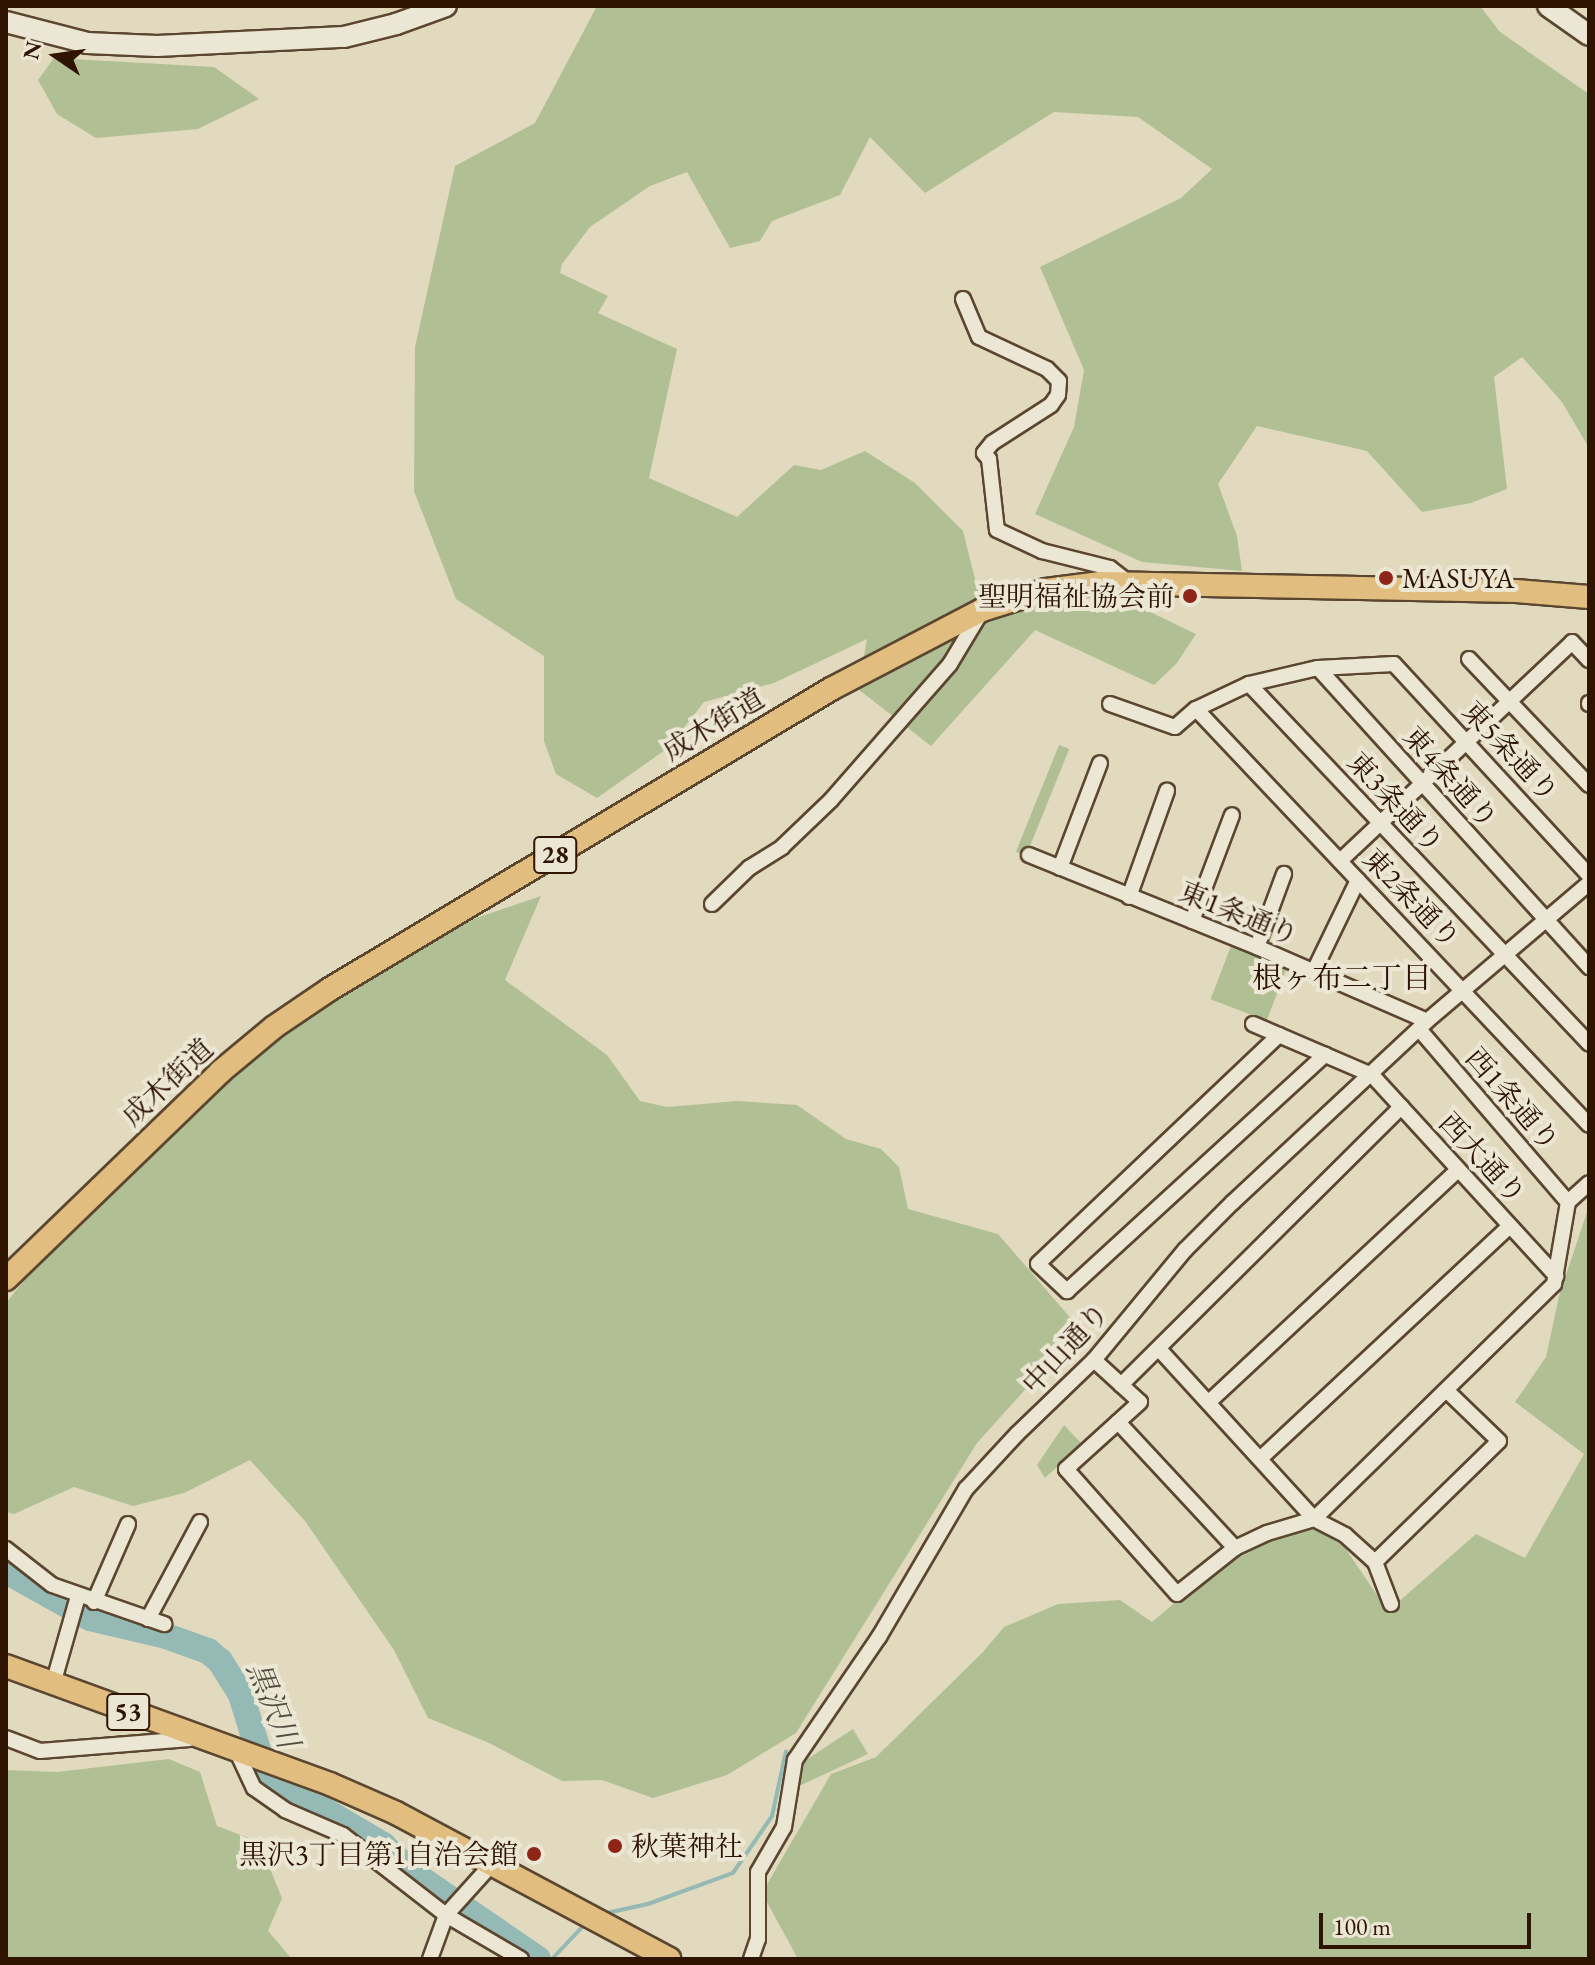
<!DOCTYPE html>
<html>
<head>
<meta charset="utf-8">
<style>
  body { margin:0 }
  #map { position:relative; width:1595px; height:1965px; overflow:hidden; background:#e2dabe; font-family:"EB Garamond","Noto Serif JP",serif }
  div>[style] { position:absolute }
  .green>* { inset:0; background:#b0c094; transform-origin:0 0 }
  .stream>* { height:4px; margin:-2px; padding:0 2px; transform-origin:2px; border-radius:2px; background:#95bab6 }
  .river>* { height:26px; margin:-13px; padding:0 13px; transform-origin:13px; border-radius:13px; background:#95bab6 }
  .roads { filter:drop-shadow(2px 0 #5b4630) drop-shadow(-2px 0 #5b4630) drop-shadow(0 2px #5b4630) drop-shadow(0 -2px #5b4630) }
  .street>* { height:14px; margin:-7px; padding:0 7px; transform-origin:7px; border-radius:7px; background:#ece7d5 }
  .secondary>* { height:20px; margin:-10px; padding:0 10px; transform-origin:10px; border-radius:10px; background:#ece7d5 }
  .primary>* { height:22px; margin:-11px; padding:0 11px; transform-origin:11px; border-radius:11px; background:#e1bd7f }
  .dots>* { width:22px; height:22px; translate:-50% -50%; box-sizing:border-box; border:4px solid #ece7d5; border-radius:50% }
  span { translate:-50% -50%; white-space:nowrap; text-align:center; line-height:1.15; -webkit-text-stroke:8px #ece7d5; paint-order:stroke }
  .shield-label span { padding:2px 6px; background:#ece7d5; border:2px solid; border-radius:6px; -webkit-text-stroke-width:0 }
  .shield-label { font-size:26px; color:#2e1401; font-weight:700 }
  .poi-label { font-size:28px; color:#2e1401 }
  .left { translate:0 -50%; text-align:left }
  .right { translate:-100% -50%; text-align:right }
  .street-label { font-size:28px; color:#2e1401 }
  .neighbourhood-label { font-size:30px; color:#2e1401 }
  .water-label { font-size:30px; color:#524e40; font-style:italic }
  .frame { position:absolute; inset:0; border:8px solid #2e1401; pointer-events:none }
  .north { position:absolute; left:16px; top:16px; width:80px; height:80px; -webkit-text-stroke:6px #ece7d5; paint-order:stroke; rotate:283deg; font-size:22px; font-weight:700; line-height:32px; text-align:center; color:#2e1401 }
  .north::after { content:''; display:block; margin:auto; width:28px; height:36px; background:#2e1401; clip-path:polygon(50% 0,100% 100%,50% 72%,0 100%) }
  .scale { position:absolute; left:1319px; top:1913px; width:212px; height:36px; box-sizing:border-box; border:4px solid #2e1401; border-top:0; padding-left:10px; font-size:24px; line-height:28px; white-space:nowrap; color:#2e1401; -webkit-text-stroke:6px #ece7d5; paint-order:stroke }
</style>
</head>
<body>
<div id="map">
  <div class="green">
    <div style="clip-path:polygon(597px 6px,1480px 6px,1500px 32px,1589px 94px,1589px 448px,1562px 402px,1522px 357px,1494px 377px,1507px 489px,1471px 503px,1422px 512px,1367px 451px,1257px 426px,1218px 484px,1237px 536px,1242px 571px,1142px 562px,1035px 514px,1074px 427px,1084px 370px,1040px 267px,1181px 198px,1212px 169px,1138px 117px,1054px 112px,925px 193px,870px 137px,840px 195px,772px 221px,760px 241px,730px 248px,687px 172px,650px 186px,590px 227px,562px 264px,560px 273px,608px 296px,598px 313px,677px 349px,649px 478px,737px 517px,794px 465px,821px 470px,865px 451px,915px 483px,963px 531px,977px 587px,1025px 580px,1045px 605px,1127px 601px,1196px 634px,1177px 663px,1154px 685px,1035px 630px,931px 746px,858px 689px,867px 639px,774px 683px,704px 702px,668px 748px,597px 798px,556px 774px,544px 741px,544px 656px,456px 599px,414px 491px,415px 347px,455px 166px,535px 123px)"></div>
    <div style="clip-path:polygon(54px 58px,214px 67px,259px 99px,198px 129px,96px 138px,57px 114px,38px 80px)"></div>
    <div style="left:1059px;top:745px;width:11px;height:115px;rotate:22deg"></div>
    <div style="clip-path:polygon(541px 896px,505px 980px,607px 1055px,640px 1101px,667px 1107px,737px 1101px,797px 1105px,846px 1139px,881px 1149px,899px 1167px,908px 1209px,998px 1234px,1080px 1329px,977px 1443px,796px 1733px,727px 1775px,653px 1798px,602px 1780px,562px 1781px,487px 1742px,428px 1718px,394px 1650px,305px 1521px,250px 1460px,184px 1493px,133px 1506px,74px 1487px,14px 1514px,6px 1512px,6px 1303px,54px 1243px,233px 1070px,334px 993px,476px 918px)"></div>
    <div style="left:1231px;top:946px;width:60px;height:57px;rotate:21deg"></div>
    <div style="clip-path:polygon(1589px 1206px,1589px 1959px,798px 1959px,762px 1893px,831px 1774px,876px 1757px,983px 1652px,1004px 1627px,1058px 1604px,1120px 1600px,1152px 1622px,1210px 1573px,1287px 1532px,1319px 1529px,1345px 1548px,1388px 1611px,1476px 1534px,1525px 1558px,1584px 1454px,1515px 1402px,1546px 1357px,1559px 1296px)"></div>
    <div style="clip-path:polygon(1064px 1425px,1082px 1444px,1045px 1478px,1037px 1465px)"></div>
    <div style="clip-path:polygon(853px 1729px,868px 1754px,797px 1787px,800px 1764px)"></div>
    <div style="clip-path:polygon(169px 1759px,200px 1772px,217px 1826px,259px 1842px,282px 1898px,268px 1931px,292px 1959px,6px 1959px,6px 1770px,57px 1772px)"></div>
  </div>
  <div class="stream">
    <div style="left:602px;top:1914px;width:47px;rotate:-12.3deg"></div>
    <div style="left:648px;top:1904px;width:90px;rotate:-20deg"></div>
    <div style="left:733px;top:1873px;width:69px;rotate:-55.6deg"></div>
    <div style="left:772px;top:1816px;width:66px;rotate:-77.8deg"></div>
    <div style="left:552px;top:1959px;width:51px;rotate:-46.6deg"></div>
  </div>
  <div class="river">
    <div style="left:6px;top:1571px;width:96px;rotate:29.2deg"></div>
    <div style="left:90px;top:1618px;width:78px;rotate:13.3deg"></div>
    <div style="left:166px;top:1636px;width:45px;rotate:19.7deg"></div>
    <div style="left:208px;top:1651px;width:16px;rotate:40deg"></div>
    <div style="left:220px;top:1661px;width:40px;rotate:58deg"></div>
    <div style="left:241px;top:1695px;width:85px;rotate:72.8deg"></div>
    <div style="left:266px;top:1776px;width:136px;rotate:30.5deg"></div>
    <div style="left:383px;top:1845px;width:39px;rotate:44deg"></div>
    <div style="left:411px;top:1872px;width:154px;rotate:34.4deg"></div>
  </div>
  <div class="roads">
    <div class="street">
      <div style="left:963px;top:299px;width:41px;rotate:67.2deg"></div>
      <div style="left:979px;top:337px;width:75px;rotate:25.2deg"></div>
      <div style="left:1047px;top:369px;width:17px;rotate:45deg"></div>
      <div style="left:1059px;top:381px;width:14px;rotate:94deg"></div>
      <div style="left:1058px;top:395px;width:12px;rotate:125deg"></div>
      <div style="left:1051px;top:405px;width:70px;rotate:147.2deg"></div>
      <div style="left:992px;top:443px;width:13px;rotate:129deg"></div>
      <div style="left:984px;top:453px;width:8px;rotate:50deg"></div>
      <div style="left:989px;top:459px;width:71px;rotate:83.6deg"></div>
      <div style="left:997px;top:530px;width:50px;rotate:25deg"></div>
      <div style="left:1042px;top:551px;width:70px;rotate:14deg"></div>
      <div style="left:1110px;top:568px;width:24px;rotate:38deg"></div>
      <div style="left:1469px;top:659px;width:174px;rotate:46.4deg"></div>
      <div style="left:1318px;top:668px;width:404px;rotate:47.8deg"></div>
      <div style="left:1249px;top:684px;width:495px;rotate:46.6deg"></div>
      <div style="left:1589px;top:703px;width:1px;rotate:90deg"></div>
      <div style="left:1110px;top:704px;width:69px;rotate:19.5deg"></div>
      <div style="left:1175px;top:727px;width:28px;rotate:-41deg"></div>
      <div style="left:1196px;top:709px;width:59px;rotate:-25.3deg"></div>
      <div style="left:1249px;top:684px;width:71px;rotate:-13.1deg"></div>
      <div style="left:1318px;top:668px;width:76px;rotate:-3deg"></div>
      <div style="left:1394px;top:664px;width:287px;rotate:47.3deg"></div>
      <div style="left:1196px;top:709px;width:572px;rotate:46.63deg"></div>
      <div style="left:1029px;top:855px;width:246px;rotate:22deg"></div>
      <div style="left:1257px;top:947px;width:185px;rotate:23.5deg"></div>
      <div style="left:1340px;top:861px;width:319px;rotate:-43.3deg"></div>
      <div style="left:1572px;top:642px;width:25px;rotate:47deg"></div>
      <div style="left:1060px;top:868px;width:112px;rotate:-69.1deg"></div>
      <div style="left:1129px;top:897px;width:113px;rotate:-70.3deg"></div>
      <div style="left:712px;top:904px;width:52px;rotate:-44.2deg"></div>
      <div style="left:749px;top:868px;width:39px;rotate:-32deg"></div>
      <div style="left:782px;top:847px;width:68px;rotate:-43.8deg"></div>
      <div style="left:831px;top:800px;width:181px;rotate:-48.8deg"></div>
      <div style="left:950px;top:664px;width:58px;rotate:-59deg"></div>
      <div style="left:1192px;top:921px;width:113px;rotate:-69.3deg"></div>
      <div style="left:1257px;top:947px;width:78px;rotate:-69.7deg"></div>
      <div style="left:1314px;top:971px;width:101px;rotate:-64.2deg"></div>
      <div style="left:1253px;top:1024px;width:129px;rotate:23.2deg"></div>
      <div style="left:1372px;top:1075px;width:273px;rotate:47.5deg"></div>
      <div style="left:1419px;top:1029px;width:228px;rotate:49.3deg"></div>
      <div style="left:1279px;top:1035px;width:332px;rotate:136.5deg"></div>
      <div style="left:1038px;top:1264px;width:40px;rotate:43deg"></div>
      <div style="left:1067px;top:1291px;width:350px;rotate:-42.5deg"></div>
      <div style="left:1159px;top:1349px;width:230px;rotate:47.6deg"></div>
      <div style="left:1314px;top:1519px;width:336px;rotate:-44.4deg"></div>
      <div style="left:1554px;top:1284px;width:83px;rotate:-80.3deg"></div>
      <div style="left:1568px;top:1202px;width:28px;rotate:-42deg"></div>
      <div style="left:1094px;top:1360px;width:62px;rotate:42.4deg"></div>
      <div style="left:1140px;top:1402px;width:100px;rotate:137.8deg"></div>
      <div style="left:1066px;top:1469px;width:167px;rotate:48.4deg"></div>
      <div style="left:1177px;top:1594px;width:74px;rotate:-38.4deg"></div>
      <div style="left:1235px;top:1548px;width:35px;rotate:-25deg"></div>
      <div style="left:1267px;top:1533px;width:49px;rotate:-16.6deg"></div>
      <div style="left:1314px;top:1519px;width:35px;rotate:27deg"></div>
      <div style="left:1345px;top:1535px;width:40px;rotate:42deg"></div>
      <div style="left:1375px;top:1562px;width:45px;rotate:69.1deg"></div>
      <div style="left:1121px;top:1385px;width:395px;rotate:-44.8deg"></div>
      <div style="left:1209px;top:1402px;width:340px;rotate:-43deg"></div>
      <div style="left:1118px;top:1422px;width:172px;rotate:47.1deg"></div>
      <div style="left:1261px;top:1458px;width:340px;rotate:-43deg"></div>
      <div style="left:6px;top:1549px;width:58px;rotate:38deg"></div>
      <div style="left:52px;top:1585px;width:119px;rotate:19.2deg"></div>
      <div style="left:1375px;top:1562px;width:173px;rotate:-44.3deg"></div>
      <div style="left:1499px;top:1441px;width:72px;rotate:-136.1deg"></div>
      <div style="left:94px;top:1602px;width:85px;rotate:-66.4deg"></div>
      <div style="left:148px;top:1619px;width:110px;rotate:-61.8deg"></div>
      <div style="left:53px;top:1684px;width:91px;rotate:-74.1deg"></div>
      <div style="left:6px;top:1738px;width:36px;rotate:21deg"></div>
      <div style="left:40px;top:1751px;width:150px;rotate:-4.6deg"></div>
      <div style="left:237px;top:1752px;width:40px;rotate:65deg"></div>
      <div style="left:254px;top:1788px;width:38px;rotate:35deg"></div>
      <div style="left:285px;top:1810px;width:63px;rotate:23.3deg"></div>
      <div style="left:343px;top:1835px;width:130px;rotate:37.8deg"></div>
      <div style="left:446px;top:1915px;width:87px;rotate:30.4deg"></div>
      <div style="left:430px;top:1959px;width:47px;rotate:-70deg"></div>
      <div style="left:446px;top:1915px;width:67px;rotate:-48deg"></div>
      <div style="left:751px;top:1959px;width:21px;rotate:-71deg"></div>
      <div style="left:758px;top:1939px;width:67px;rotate:-90deg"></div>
      <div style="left:758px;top:1872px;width:52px;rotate:-60deg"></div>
      <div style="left:784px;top:1827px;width:68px;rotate:-80.7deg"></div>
      <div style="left:795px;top:1760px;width:149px;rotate:-55.7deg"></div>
      <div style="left:879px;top:1637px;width:172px;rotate:-59.6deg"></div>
      <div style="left:966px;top:1489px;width:75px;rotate:-47.2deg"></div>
      <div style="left:1017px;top:1434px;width:107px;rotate:-43.9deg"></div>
      <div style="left:1094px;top:1360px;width:143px;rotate:-50.4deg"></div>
      <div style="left:1185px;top:1250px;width:68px;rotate:-45deg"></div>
      <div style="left:1233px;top:1202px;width:265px;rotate:-43deg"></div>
      <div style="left:1427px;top:1021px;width:213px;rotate:-40.4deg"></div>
    </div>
    <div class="secondary">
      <div style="left:1548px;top:6px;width:50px;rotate:35.3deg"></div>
      <div style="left:6px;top:22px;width:84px;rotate:14.5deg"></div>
      <div style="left:87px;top:43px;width:70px;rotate:2.5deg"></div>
      <div style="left:157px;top:46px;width:187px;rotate:-2.8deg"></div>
      <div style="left:344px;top:37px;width:54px;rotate:-14deg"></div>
      <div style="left:396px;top:24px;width:53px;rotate:-19.8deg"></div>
    </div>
    <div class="primary">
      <div style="left:6px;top:1279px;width:298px;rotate:-44deg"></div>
      <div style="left:220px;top:1072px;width:70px;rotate:-39.8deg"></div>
      <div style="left:274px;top:1027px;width:68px;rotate:-34.2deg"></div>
      <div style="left:330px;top:989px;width:584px;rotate:-30.91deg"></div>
      <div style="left:831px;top:689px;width:170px;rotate:-27.6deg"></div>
      <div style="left:982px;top:610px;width:67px;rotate:-17.4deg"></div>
      <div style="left:1046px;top:590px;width:55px;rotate:-7.3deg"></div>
      <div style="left:1101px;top:583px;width:415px;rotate:1.1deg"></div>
      <div style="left:1516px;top:591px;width:73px;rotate:4.7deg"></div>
      <div style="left:6px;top:1666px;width:345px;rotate:20deg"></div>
      <div style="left:330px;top:1784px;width:72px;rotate:23.7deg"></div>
      <div style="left:396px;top:1813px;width:310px;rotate:28.1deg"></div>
    </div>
  </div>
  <div class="dots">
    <div style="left:1386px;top:578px;background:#8f2418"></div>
    <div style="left:1190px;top:596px;background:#8f2418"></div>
    <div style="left:615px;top:1846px;background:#8f2418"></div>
    <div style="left:534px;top:1854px;background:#8f2418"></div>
  </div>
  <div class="shield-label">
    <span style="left:555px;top:855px">28</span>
    <span style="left:128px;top:1712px">53</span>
  </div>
  <div class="poi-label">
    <span class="left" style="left:1402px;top:578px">MASUYA</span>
    <span class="right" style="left:1174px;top:596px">聖明福祉協会前</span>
    <span class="left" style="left:631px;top:1846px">秋葉神社</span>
    <span class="right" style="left:518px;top:1854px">黒沢3丁目第1自治会館</span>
  </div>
  <div class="street-label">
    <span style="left:713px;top:724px;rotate:-31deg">成木街道</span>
    <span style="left:1511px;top:751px;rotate:47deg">東5条通り</span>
    <span style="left:1451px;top:777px;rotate:48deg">東4条通り</span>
    <span style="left:1396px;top:802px;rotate:47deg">東3条通り</span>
    <span style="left:1412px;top:898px;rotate:46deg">東2条通り</span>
    <span style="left:1239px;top:913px;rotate:22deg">東1条通り</span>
    <span style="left:167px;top:1082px;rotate:-43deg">成木街道</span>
    <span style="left:1513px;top:1099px;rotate:49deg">西1条通り</span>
    <span style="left:1483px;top:1158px;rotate:47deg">西大通り</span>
    <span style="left:1065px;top:1348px;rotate:-47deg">中山通り</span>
  </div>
  <div class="neighbourhood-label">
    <span style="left:1342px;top:978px">根ヶ布二丁目</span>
  </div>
  <div class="water-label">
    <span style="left:273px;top:1705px;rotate:68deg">黒沢川</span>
  </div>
  <div class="frame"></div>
  <div class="north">N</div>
  <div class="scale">100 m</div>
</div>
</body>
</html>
